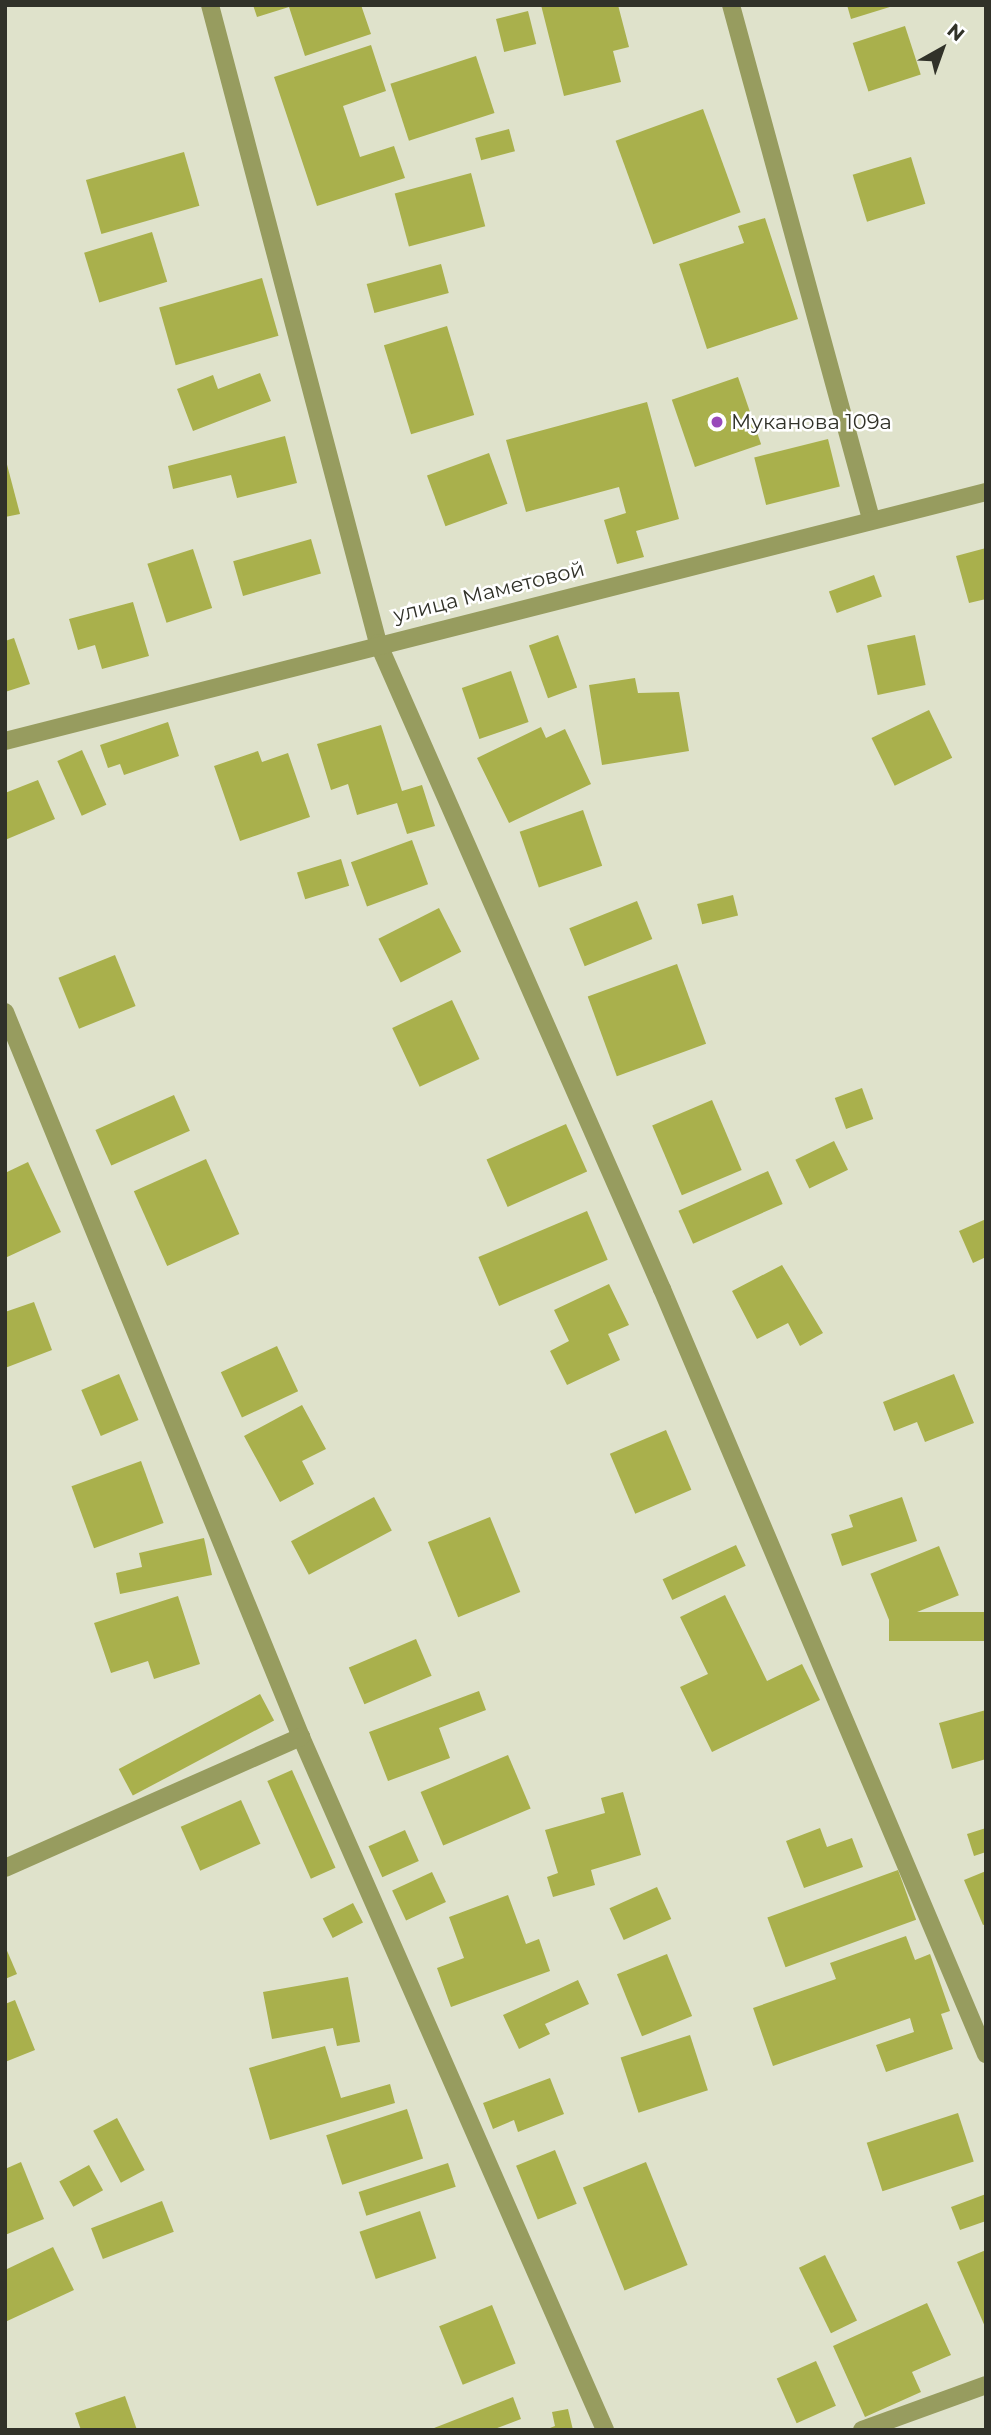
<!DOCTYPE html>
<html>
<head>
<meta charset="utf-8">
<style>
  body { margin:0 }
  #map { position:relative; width:991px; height:2435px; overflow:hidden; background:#dfe2cb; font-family:Montserrat,sans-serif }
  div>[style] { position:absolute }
  .building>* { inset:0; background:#a9b04c; transform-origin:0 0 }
  .minor>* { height:18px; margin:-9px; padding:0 9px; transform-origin:9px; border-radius:9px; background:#979c5f }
  .tertiary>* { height:18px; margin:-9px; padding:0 9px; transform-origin:9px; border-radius:9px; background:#979c5f }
  .dots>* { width:19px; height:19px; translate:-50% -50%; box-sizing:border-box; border:4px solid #fff; border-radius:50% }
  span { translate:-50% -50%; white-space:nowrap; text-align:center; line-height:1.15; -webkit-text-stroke:5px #fff; paint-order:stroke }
  .poi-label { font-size:21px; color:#313229 }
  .left { translate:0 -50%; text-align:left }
  .street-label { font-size:21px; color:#313229 }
  .frame { position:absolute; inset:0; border:7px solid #313229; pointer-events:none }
  .north { position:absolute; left:907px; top:14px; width:70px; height:70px; -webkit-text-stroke:5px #fff; paint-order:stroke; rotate:40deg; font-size:19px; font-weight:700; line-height:28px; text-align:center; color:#313229 }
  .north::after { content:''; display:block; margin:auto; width:24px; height:32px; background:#313229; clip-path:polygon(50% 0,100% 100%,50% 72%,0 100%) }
</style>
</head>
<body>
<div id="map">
  <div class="building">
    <div style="clip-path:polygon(253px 5px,361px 5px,371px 34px,305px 56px,289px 7px,257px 17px)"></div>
    <div style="clip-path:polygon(541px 5px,618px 5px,629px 47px,613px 51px,621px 82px,564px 96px)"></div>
    <div style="clip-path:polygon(847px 5px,893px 5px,893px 6px,851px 19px)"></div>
    <div style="left:528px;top:11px;width:34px;height:33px;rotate:76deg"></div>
    <div style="left:905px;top:26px;width:51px;height:55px;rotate:72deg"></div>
    <div style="clip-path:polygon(371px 45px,386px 91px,343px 106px,360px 157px,394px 146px,405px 178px,317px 206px,274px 77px)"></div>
    <div style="left:476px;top:56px;width:60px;height:90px;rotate:72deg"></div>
    <div style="left:703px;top:109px;width:110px;height:93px;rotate:70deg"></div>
    <div style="left:509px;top:129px;width:23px;height:35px;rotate:75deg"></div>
    <div style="left:184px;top:152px;width:56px;height:102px;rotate:74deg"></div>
    <div style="left:911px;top:157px;width:49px;height:61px;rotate:73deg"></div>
    <div style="left:471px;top:173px;width:55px;height:79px;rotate:75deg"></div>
    <div style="clip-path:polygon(765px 218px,798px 319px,707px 349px,679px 264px,744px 243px,738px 226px)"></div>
    <div style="left:152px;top:232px;width:52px;height:71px;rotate:73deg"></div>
    <div style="left:441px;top:264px;width:30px;height:77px;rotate:75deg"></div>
    <div style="left:262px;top:278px;width:60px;height:107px;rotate:74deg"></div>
    <div style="left:447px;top:326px;width:93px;height:66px;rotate:73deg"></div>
    <div style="clip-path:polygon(260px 373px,271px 401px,193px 431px,177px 389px,213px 375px,218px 389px)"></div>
    <div style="left:738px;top:377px;width:71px;height:70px;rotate:71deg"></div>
    <div style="clip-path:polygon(647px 402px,679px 519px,636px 531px,644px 557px,617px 564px,604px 520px,626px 513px,619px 487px,526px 512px,506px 440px)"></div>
    <div style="clip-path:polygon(285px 436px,297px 483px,237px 498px,231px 475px,173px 489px,168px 466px)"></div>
    <div style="left:828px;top:439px;width:49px;height:76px;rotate:76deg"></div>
    <div style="left:489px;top:453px;width:54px;height:66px;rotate:70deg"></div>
    <div style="clip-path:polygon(5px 457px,20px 514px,5px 517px)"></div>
    <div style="left:311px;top:539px;width:36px;height:81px;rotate:74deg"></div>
    <div style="clip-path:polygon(986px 548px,986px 599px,969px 603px,956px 556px)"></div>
    <div style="left:193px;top:549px;width:62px;height:48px;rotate:72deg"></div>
    <div style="left:874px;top:575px;width:23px;height:48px;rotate:70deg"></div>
    <div style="clip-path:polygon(133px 602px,149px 656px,102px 669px,95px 645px,78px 650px,69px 619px)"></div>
    <div style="left:558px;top:635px;width:56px;height:31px;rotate:70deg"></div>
    <div style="left:915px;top:635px;width:51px;height:49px;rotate:78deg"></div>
    <div style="clip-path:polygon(14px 638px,30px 684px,5px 692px,5px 641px)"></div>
    <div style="left:511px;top:671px;width:54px;height:52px;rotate:71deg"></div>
    <div style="clip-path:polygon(635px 678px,638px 693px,679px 692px,689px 751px,602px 765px,589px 685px)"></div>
    <div style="left:929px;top:710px;width:53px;height:64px;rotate:64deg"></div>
    <div style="clip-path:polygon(168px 722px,179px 756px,124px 775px,120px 764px,108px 768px,100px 745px)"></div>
    <div style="clip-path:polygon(381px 725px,402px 791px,422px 785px,435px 826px,407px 834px,397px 803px,357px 815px,348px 784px,331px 790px,317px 744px)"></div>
    <div style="clip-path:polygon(541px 727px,546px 738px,565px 729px,591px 784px,509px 823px,477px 758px)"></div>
    <div style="left:82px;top:750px;width:60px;height:27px;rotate:66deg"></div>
    <div style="clip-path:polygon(258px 751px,262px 762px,288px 753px,310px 817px,240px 841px,214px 766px)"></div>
    <div style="clip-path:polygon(38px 780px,55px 819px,5px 840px,5px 793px)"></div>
    <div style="left:583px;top:810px;width:59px;height:67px;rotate:71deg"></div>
    <div style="left:412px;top:840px;width:47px;height:65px;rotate:70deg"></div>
    <div style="left:341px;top:859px;width:28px;height:46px;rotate:73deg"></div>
    <div style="left:733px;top:895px;width:21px;height:37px;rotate:76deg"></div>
    <div style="left:637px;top:901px;width:41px;height:73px;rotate:68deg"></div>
    <div style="left:439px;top:908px;width:49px;height:68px;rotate:63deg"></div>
    <div style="left:115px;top:955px;width:55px;height:61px;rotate:68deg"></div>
    <div style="left:677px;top:964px;width:85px;height:95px;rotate:70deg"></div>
    <div style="left:452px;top:1000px;width:65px;height:66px;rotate:65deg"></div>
    <div style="left:862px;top:1088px;width:33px;height:29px;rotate:70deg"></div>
    <div style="left:174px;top:1095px;width:39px;height:86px;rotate:66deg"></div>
    <div style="left:712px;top:1100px;width:76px;height:65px;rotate:67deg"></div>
    <div style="left:566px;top:1124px;width:52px;height:87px;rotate:66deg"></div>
    <div style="left:834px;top:1141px;width:32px;height:43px;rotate:64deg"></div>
    <div style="left:206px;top:1159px;width:82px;height:79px;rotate:66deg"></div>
    <div style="clip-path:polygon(28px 1162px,61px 1232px,5px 1258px,5px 1173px)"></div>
    <div style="left:768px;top:1171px;width:36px;height:98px;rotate:66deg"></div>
    <div style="left:587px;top:1211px;width:53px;height:118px;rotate:67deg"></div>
    <div style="clip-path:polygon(986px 1219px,986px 1257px,973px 1263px,959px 1231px)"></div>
    <div style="clip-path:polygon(782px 1265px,823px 1333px,800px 1346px,788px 1323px,757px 1339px,732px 1291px)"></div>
    <div style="clip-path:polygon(609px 1284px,629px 1325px,608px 1334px,620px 1360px,567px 1385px,550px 1351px,569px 1341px,554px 1310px)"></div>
    <div style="clip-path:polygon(34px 1302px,52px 1350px,5px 1368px,5px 1312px)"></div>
    <div style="left:277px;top:1346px;width:50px;height:62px;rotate:65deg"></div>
    <div style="left:119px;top:1374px;width:50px;height:41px;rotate:67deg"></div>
    <div style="clip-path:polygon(954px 1374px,974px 1423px,925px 1442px,917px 1422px,894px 1431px,883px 1402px)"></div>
    <div style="clip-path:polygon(302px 1405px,326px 1449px,302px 1461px,314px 1484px,280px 1502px,244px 1436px)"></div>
    <div style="left:666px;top:1430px;width:65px;height:61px;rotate:67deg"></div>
    <div style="left:141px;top:1461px;width:66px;height:74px;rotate:70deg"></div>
    <div style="left:374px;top:1497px;width:38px;height:94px;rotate:62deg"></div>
    <div style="clip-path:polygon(902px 1497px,917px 1541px,842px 1566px,831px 1534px,853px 1527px,849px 1515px)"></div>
    <div style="left:490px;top:1517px;width:81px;height:67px;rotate:68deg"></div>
    <div style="clip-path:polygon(204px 1538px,212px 1575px,120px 1594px,116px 1573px,142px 1567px,139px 1553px)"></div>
    <div style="left:736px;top:1545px;width:23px;height:81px;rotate:65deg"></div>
    <div style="left:939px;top:1546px;width:53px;height:74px;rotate:68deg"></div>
    <div style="clip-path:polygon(725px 1595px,767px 1681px,802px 1664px,820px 1700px,712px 1752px,680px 1687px,708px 1674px,680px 1617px)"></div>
    <div style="clip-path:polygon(178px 1596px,200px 1664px,154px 1679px,148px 1661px,111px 1673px,94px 1623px)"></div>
    <div style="left:986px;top:1612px;width:29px;height:97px;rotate:90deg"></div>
    <div style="left:416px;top:1639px;width:40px;height:73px;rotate:67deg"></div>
    <div style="clip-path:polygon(479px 1691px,486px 1710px,439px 1728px,450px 1758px,388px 1781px,369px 1732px)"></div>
    <div style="left:260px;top:1694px;width:30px;height:160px;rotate:62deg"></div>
    <div style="clip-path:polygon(986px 1710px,986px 1759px,952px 1769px,939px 1723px)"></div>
    <div style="left:508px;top:1755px;width:58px;height:95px;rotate:67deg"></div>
    <div style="left:292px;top:1770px;width:107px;height:27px;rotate:66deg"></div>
    <div style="clip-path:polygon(623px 1792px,641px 1855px,591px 1870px,595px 1885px,553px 1897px,547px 1877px,558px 1873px,545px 1830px,605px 1813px,601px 1798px)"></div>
    <div style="left:241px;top:1800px;width:48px;height:66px;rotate:66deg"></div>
    <div style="clip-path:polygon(820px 1828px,827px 1847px,852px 1838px,863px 1867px,804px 1888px,786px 1841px)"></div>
    <div style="clip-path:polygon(986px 1828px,986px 1852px,974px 1856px,967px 1834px)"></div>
    <div style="left:405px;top:1830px;width:34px;height:40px;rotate:66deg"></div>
    <div style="left:898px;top:1870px;width:53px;height:139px;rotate:70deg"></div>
    <div style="clip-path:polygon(986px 1871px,986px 1924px,983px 1925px,964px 1880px)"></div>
    <div style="left:432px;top:1872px;width:33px;height:44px;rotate:65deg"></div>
    <div style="left:657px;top:1887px;width:35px;height:52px;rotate:66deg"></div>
    <div style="clip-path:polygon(508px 1895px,526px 1944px,539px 1939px,550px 1971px,451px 2007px,437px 1968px,464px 1958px,449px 1917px)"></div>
    <div style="left:353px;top:1903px;width:22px;height:34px;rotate:63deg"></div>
    <div style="clip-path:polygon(906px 1936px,915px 1960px,930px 1954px,950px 2011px,941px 2014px,953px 2049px,886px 2072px,876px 2045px,914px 2032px,910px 2018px,773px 2066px,753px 2008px,836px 1979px,830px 1963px)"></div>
    <div style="clip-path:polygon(5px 1946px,17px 1974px,5px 1979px)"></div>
    <div style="left:667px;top:1954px;width:67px;height:54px;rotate:68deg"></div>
    <div style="clip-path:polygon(348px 1977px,360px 2042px,337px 2046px,333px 2028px,272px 2039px,263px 1992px)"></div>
    <div style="clip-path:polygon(578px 1980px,589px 2004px,545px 2024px,550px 2034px,519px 2049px,503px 2015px)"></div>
    <div style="clip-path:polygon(15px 2000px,35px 2050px,5px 2062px,5px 2004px)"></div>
    <div style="left:690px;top:2035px;width:58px;height:73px;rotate:72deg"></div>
    <div style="clip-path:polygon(325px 2046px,341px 2098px,390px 2084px,395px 2103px,270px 2140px,249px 2068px)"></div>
    <div style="clip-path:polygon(550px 2078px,564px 2114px,518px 2132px,514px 2120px,493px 2129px,483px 2103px)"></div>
    <div style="left:407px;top:2109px;width:52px;height:85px;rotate:72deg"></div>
    <div style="left:958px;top:2113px;width:51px;height:96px;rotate:72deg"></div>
    <div style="left:117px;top:2118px;width:59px;height:27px;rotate:62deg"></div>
    <div style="left:555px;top:2150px;width:58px;height:42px;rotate:68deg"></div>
    <div style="clip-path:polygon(21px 2162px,44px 2219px,5px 2235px,5px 2169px)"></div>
    <div style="left:646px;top:2162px;width:111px;height:68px;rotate:68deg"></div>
    <div style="left:448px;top:2163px;width:25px;height:94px;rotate:72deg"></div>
    <div style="left:89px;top:2165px;width:29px;height:34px;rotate:61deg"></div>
    <div style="clip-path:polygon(986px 2194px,986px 2221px,960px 2230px,951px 2207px)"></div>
    <div style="left:162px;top:2201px;width:33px;height:76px;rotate:69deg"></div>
    <div style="left:420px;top:2211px;width:50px;height:64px;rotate:71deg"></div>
    <div style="clip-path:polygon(53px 2247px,74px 2290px,5px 2322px,5px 2270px)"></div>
    <div style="clip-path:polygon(986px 2250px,986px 2329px,957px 2262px)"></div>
    <div style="left:825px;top:2255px;width:73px;height:29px;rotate:64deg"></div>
    <div style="clip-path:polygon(927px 2303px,951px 2355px,912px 2372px,921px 2392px,865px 2417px,833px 2346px)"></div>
    <div style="left:492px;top:2305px;width:63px;height:57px;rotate:68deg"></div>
    <div style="left:816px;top:2361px;width:49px;height:43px;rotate:66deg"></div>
    <div style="clip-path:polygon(125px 2396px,137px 2430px,81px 2430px,75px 2413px)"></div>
    <div style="clip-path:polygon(513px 2397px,521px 2419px,492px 2430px,429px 2430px)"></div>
    <div style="clip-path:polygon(568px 2409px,573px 2430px,545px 2430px,555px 2426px,552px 2412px)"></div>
  </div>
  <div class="minor">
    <div style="left:210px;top:5px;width:660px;rotate:75.25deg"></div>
    <div style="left:378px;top:643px;width:706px;rotate:66.27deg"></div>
    <div style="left:662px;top:1289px;width:831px;rotate:67.05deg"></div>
    <div style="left:731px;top:5px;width:533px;rotate:74.76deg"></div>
    <div style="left:5px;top:1012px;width:783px;rotate:67.79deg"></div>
    <div style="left:301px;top:1737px;width:757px;rotate:66.31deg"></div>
    <div style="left:5px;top:1868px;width:324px;rotate:-23.9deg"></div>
    <div style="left:862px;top:2430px;width:132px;rotate:-19.9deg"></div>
  </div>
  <div class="tertiary">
    <div style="left:5px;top:741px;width:1012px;rotate:-14.24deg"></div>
  </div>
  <div class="dots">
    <div style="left:717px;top:422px;background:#994aba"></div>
  </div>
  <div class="poi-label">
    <span class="left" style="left:731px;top:422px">Муканова 109а</span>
  </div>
  <div class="street-label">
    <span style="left:489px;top:592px;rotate:-14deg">улица Маметовой</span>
  </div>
  <div class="frame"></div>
  <div class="north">N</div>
</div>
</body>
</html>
